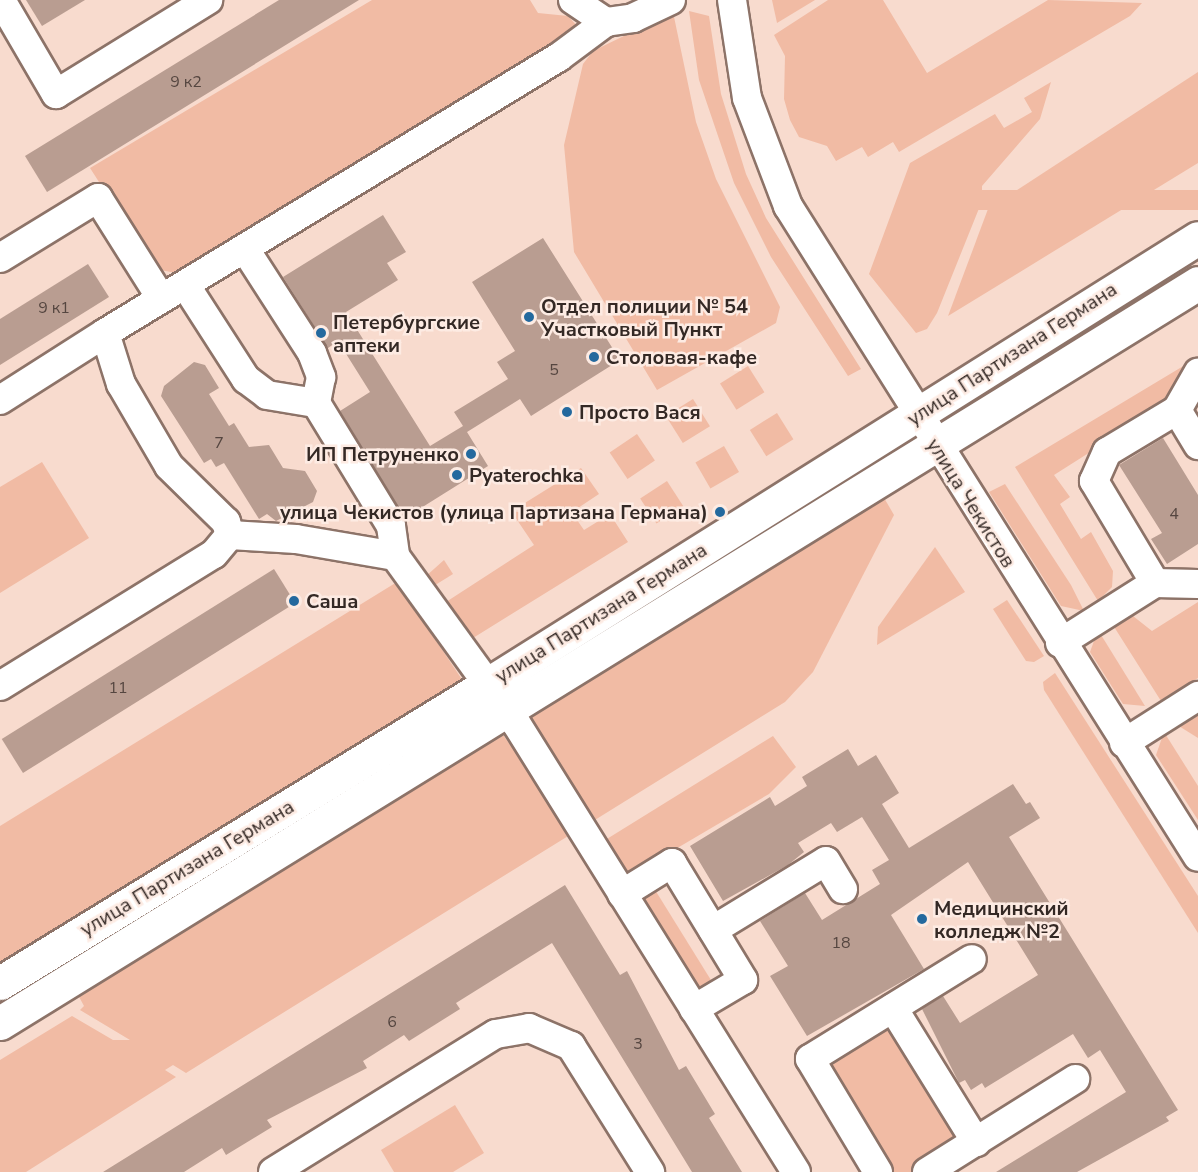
<!DOCTYPE html>
<html>
<head>
<meta charset="utf-8">
<style>
  body { margin:0 }
  #map { position:relative; width:1198px; height:1172px; overflow:hidden; background:#f8dbce; font-family:"Nunito Sans",sans-serif }
  div>[style] { position:absolute }
  .green>* { inset:0; background:#f1bba4; transform-origin:0 0 }
  .building>* { inset:0; background:#b99d91; transform-origin:0 0 }
  .roads { filter:drop-shadow(2px 0 #8d7368) drop-shadow(-2px 0 #8d7368) drop-shadow(0 2px #8d7368) drop-shadow(0 -2px #8d7368) }
  .minor>* { height:28px; margin:-14px; padding:0 14px; transform-origin:14px; border-radius:14px; background:#fff }
  .major>* { height:33px; margin:-16.5px; padding:0 16.5px; transform-origin:16.5px; border-radius:16.5px; background:#fff }
  .dots>* { width:16px; height:16px; translate:-50% -50%; box-sizing:border-box; border:3px solid #fdebe3; border-radius:50% }
  span { translate:-50% -50%; white-space:nowrap; text-align:center; line-height:1.15; -webkit-text-stroke:5px #fdebe3; paint-order:stroke }
  .number-label { font-size:16px; color:#554640 }
  .number-label span { -webkit-text-stroke-width:0 }
  .poi-label { font-size:20px; color:#342925; font-weight:700 }
  .left { translate:0 -50%; text-align:left }
  .right { translate:-100% -50%; text-align:right }
  .street-label { font-size:20px; color:#342925 }
</style>
</head>
<body>
<div id="map">
  <div class="green">
    <div style="clip-path:polygon(372px 0,530px 0,538px 13px,568px 16px,578px 27px,187px 275px,155px 269px,90px 168px)"></div>
    <div style="clip-path:polygon(772px 0,815px 0,777px 23px)"></div>
    <div style="clip-path:polygon(828px 0,883px 0,927px 73px,1048px 0,1142px 3px,1130px 16px,899px 152px,893px 142px,868px 157px,862px 147px,836px 161px,827px 146px,799px 137px,790px 120px,784px 99px,785px 56px,774px 35px)"></div>
    <div style="clip-path:polygon(689px 11px,709px 16px,721px 94px,746px 174px,766px 218px,861px 369px,848px 376px,771px 257px,734px 183px,699px 80px)"></div>
    <div style="clip-path:polygon(673px 12px,696px 122px,716px 179px,780px 307px,776px 323px,657px 390px,574px 252px,564px 145px,583px 64px,593px 51px)"></div>
    <div style="clip-path:polygon(1198px 72px,1198px 163px,948px 316px,988px 209px)"></div>
    <div style="clip-path:polygon(1051px 82px,1040px 119px,982px 186px,982px 201px,937px 313px,927px 329px,916px 333px,869px 274px,910px 163px,995px 114px,1004px 128px,1032px 112px,1024px 98px)"></div>
    <div style="left:1198px;top:190px;width:20px;height:286px;rotate:90deg"></div>
    <div style="clip-path:polygon(1190px 362px,1169px 402px,1054px 475px,1070px 497px,1060px 504px,1081px 539px,1091px 532px,1113px 571px,1112px 587px,1098px 601px,1015px 467px)"></div>
    <div style="left:748px;top:366px;width:31px;height:33px;rotate:58deg"></div>
    <div style="left:693px;top:399px;width:32px;height:32px;rotate:58deg"></div>
    <div style="left:777px;top:413px;width:31px;height:32px;rotate:58deg"></div>
    <div style="left:637px;top:434px;width:32px;height:33px;rotate:56deg"></div>
    <div style="left:724px;top:446px;width:30px;height:33px;rotate:60deg"></div>
    <div style="clip-path:polygon(42px 462px,89px 538px,0 593px,0 487px)"></div>
    <div style="clip-path:polygon(581px 468px,599px 494px,572px 512px,520px 506px)"></div>
    <div style="left:667px;top:481px;width:30px;height:32px;rotate:57deg"></div>
    <div style="clip-path:polygon(1005px 484px,1071px 585px,1084px 611px,1061px 606px,989px 492px)"></div>
    <div style="clip-path:polygon(883px 496px,894px 515px,813px 672px,785px 702px,590px 823px,529px 720px,530px 713px)"></div>
    <div style="clip-path:polygon(511px 511px,577px 520px,584px 530px,610px 514px,628px 542px,465px 643px,446px 602px,534px 545px)"></div>
    <div style="clip-path:polygon(935px 547px,965px 592px,877px 645px,878px 627px)"></div>
    <div style="clip-path:polygon(444px 560px,453px 574px,432px 587px,425px 577px)"></div>
    <div style="clip-path:polygon(397px 582px,463px 681px,0 967px,0 826px)"></div>
    <div style="clip-path:polygon(1007px 600px,1044px 656px,1034px 662px,1026px 661px,993px 609px)"></div>
    <div style="clip-path:polygon(1198px 602px,1198px 678px,1161px 701px,1111px 622px,1133px 616px,1152px 631px)"></div>
    <div style="clip-path:polygon(1098px 630px,1145px 706px,1123px 704px,1090px 652px)"></div>
    <div style="clip-path:polygon(1055px 673px,1198px 896px,1198px 933px,1044px 690px,1043px 682px)"></div>
    <div style="clip-path:polygon(1198px 708px,1198px 738px,1174px 723px)"></div>
    <div style="clip-path:polygon(501px 732px,573px 833px,186px 1073px,173px 1065px,165px 1070px,176px 1077px,26px 1172px,0 1172px,0 1060px,72px 1016px,113px 1040px,130px 1040px,80px 1010px,84px 1006px,77px 993px)"></div>
    <div style="clip-path:polygon(1164px 732px,1198px 786px,1198px 820px,1156px 755px)"></div>
    <div style="clip-path:polygon(773px 736px,796px 767px,769px 794px,628px 877px,602px 842px)"></div>
    <div style="clip-path:polygon(652px 885px,714px 985px,702px 992px,694px 991px,641px 904px,642px 890px)"></div>
    <div style="clip-path:polygon(889px 1027px,961px 1133px,917px 1172px,883px 1172px,827px 1066px)"></div>
    <div style="clip-path:polygon(455px 1105px,484px 1153px,453px 1172px,394px 1172px,381px 1150px)"></div>
  </div>
  <div class="building">
    <div style="clip-path:polygon(26px 0,85px 0,42px 26px)"></div>
    <div style="clip-path:polygon(279px 0,359px 0,47px 192px,25px 156px)"></div>
    <div style="clip-path:polygon(383px 215px,406px 252px,387px 263px,398px 280px,346px 312px,430px 446px,463px 426px,454px 412px,508px 379px,497px 362px,515px 351px,472px 282px,543px 238px,620px 360px,531px 416px,520px 399px,467px 432px,488px 466px,405px 518px,340px 411px,370px 392px,338px 341px,328px 348px,283px 277px)"></div>
    <div style="clip-path:polygon(88px 264px,109px 297px,0 365px,0 319px)"></div>
    <div style="clip-path:polygon(194px 362px,205px 365px,219px 388px,209px 394px,229px 426px,234px 423px,249px 447px,269px 445px,283px 468px,305px 471px,317px 491px,313px 502px,276px 521px,267px 514px,259px 519px,224px 463px,216px 467px,211px 459px,204px 463px,161px 396px,164px 386px)"></div>
    <div style="clip-path:polygon(1163px 438px,1198px 495px,1198px 544px,1167px 564px,1151px 539px,1162px 533px,1119px 465px)"></div>
    <div style="left:274px;top:569px;width:40px;height:321px;rotate:58deg"></div>
    <div style="clip-path:polygon(848px 749px,858px 766px,876px 755px,899px 793px,882px 804px,909px 848px,1013px 784px,1026px 804px,1030px 802px,1040px 818px,1009px 837px,1178px 1110px,1166px 1117px,1169px 1121px,1077px 1172px,996px 1172px,1126px 1092px,1100px 1050px,1088px 1058px,1073px 1034px,985px 1088px,982px 1083px,971px 1090px,965px 1080px,959px 1083px,922px 1009px,943px 996px,960px 1023px,1038px 975px,968px 862px,891px 915px,924px 969px,807px 1036px,770px 976px,788px 966px,760px 921px,805px 893px,822px 920px,880px 884px,872px 870px,889px 860px,862px 817px,837px 832px,831px 823px,798px 843px,804px 852px,788px 865px,723px 901px,690px 846px,770px 797px,775px 806px,807px 786px,802px 777px)"></div>
    <div style="clip-path:polygon(565px 885px,620px 975px,627px 971px,679px 1070px,686px 1066px,715px 1114px,709px 1118px,742px 1172px,692px 1172px,552px 943px,456px 1003px,460px 1009px,409px 1041px,404px 1035px,363px 1061px,367px 1068px,267px 1120px,272px 1127px,226px 1155px,222px 1148px,184px 1172px,103px 1172px)"></div>
  </div>
  <div class="roads">
    <div class="minor">
      <div style="left:1px;top:0;width:109px;rotate:59.7deg"></div>
      <div style="left:56px;top:94px;width:179px;rotate:-31.7deg"></div>
      <div style="left:573px;top:0;width:40px;rotate:34deg"></div>
      <div style="left:606px;top:22px;width:27px;rotate:-8deg"></div>
      <div style="left:633px;top:18px;width:42px;rotate:-25.3deg"></div>
      <div style="left:732px;top:0;width:99px;rotate:81.3deg"></div>
      <div style="left:747px;top:98px;width:116px;rotate:69.2deg"></div>
      <div style="left:788px;top:206px;width:769px;rotate:57.8deg"></div>
      <div style="left:245px;top:249px;width:124px;rotate:57.2deg"></div>
      <div style="left:312px;top:353px;width:26px;rotate:69deg"></div>
      <div style="left:321px;top:377px;width:26px;rotate:101deg"></div>
      <div style="left:316px;top:403px;width:144px;rotate:58.6deg"></div>
      <div style="left:391px;top:526px;width:30px;rotate:82deg"></div>
      <div style="left:395px;top:556px;width:206px;rotate:54.1deg"></div>
      <div style="left:516px;top:723px;width:529px;rotate:58.05deg"></div>
      <div style="left:0;top:258px;width:115px;rotate:-31.5deg"></div>
      <div style="left:98px;top:198px;width:118px;rotate:57.8deg"></div>
      <div style="left:186px;top:286px;width:111px;rotate:57.2deg"></div>
      <div style="left:246px;top:379px;width:26px;rotate:37deg"></div>
      <div style="left:267px;top:395px;width:50px;rotate:9.3deg"></div>
      <div style="left:0;top:400px;width:125px;rotate:-32.5deg"></div>
      <div style="left:1177px;top:410px;width:41px;rotate:59deg"></div>
      <div style="left:230px;top:535px;width:66px;rotate:3.5deg"></div>
      <div style="left:296px;top:539px;width:100px;rotate:9.7deg"></div>
      <div style="left:1155px;top:583px;width:119px;rotate:-120.9deg"></div>
      <div style="left:1094px;top:481px;width:32px;rotate:-66deg"></div>
      <div style="left:1107px;top:452px;width:82px;rotate:-31deg"></div>
      <div style="left:1177px;top:410px;width:43px;rotate:-60.4deg"></div>
      <div style="left:1060px;top:643px;width:112px;rotate:-32.3deg"></div>
      <div style="left:1155px;top:583px;width:43px;rotate:1.3deg"></div>
      <div style="left:0;top:686px;width:251px;rotate:-31.7deg"></div>
      <div style="left:214px;top:554px;width:25px;rotate:-50deg"></div>
      <div style="left:230px;top:535px;width:14px;rotate:-107deg"></div>
      <div style="left:226px;top:522px;width:80px;rotate:-135.5deg"></div>
      <div style="left:169px;top:466px;width:95px;rotate:-120.3deg"></div>
      <div style="left:121px;top:384px;width:53px;rotate:-107.4deg"></div>
      <div style="left:105px;top:333px;width:531px;rotate:-31.3deg"></div>
      <div style="left:559px;top:57px;width:59px;rotate:-36.7deg"></div>
      <div style="left:1124px;top:743px;width:88px;rotate:-32.4deg"></div>
      <div style="left:622px;top:894px;width:59px;rotate:-31.8deg"></div>
      <div style="left:672px;top:863px;width:137px;rotate:58.7deg"></div>
      <div style="left:743px;top:980px;width:57px;rotate:149.4deg"></div>
      <div style="left:713px;top:930px;width:132px;rotate:-31.4deg"></div>
      <div style="left:826px;top:861px;width:33px;rotate:59deg"></div>
      <div style="left:893px;top:1008px;width:158px;rotate:58.2deg"></div>
      <div style="left:273px;top:1172px;width:262px;rotate:-31.8deg"></div>
      <div style="left:496px;top:1034px;width:34px;rotate:-10deg"></div>
      <div style="left:529px;top:1028px;width:46px;rotate:23.2deg"></div>
      <div style="left:571px;top:1046px;width:149px;rotate:57.9deg"></div>
      <div style="left:878px;top:1172px;width:132px;rotate:-121deg"></div>
      <div style="left:810px;top:1059px;width:190px;rotate:-31.7deg"></div>
      <div style="left:927px;top:1172px;width:175px;rotate:-32.1deg"></div>
    </div>
    <div class="major">
      <div style="left:0;top:983px;width:572px;rotate:-31.5deg"></div>
      <div style="left:488px;top:684px;width:838px;rotate:-32.14deg"></div>
      <div style="left:0;top:1023px;width:1408px;rotate:-31.7deg"></div>
    </div>
  </div>
  <div class="dots">
    <div style="left:529px;top:317px;background:#24699e"></div>
    <div style="left:321px;top:333px;background:#24699e"></div>
    <div style="left:594px;top:357px;background:#24699e"></div>
    <div style="left:567px;top:412px;background:#24699e"></div>
    <div style="left:471px;top:454px;background:#24699e"></div>
    <div style="left:457px;top:475px;background:#24699e"></div>
    <div style="left:720px;top:512px;background:#24699e"></div>
    <div style="left:294px;top:601px;background:#24699e"></div>
    <div style="left:922px;top:919px;background:#24699e"></div>
  </div>
  <div class="number-label">
    <span style="left:186px;top:82px">9 к2</span>
    <span style="left:54px;top:308px">9 к1</span>
    <span style="left:554px;top:370px">5</span>
    <span style="left:219px;top:443px">7</span>
    <span style="left:1174px;top:514px">4</span>
    <span style="left:118px;top:688px">11</span>
    <span style="left:841px;top:943px">18</span>
    <span style="left:392px;top:1022px">6</span>
    <span style="left:638px;top:1044px">3</span>
  </div>
  <div class="poi-label">
    <span class="left" style="left:541px;top:318px">Отдел полиции № 54<br>Участковый Пункт</span>
    <span class="left" style="left:333px;top:334px">Петербургские<br>аптеки</span>
    <span class="left" style="left:606px;top:357px">Столовая-кафе</span>
    <span class="left" style="left:579px;top:412px">Просто Вася</span>
    <span class="right" style="left:459px;top:454px">ИП Петруненко</span>
    <span class="left" style="left:469px;top:475px">Pyaterochka</span>
    <span class="right" style="left:708px;top:512px">улица Чекистов (улица Партизана Германа)</span>
    <span class="left" style="left:306px;top:601px">Саша</span>
    <span class="left" style="left:934px;top:920px">Медицинский<br>колледж №2</span>
  </div>
  <div class="street-label">
    <span style="left:1012px;top:354px;rotate:-33deg">улица Партизана Германа</span>
    <span style="left:971px;top:503px;rotate:58deg">улица Чекистов</span>
    <span style="left:601px;top:613px;rotate:-32deg">улица Партизана Германа</span>
    <span style="left:187px;top:868px;rotate:-31deg">улица Партизана Германа</span>
  </div>
</div>
</body>
</html>
